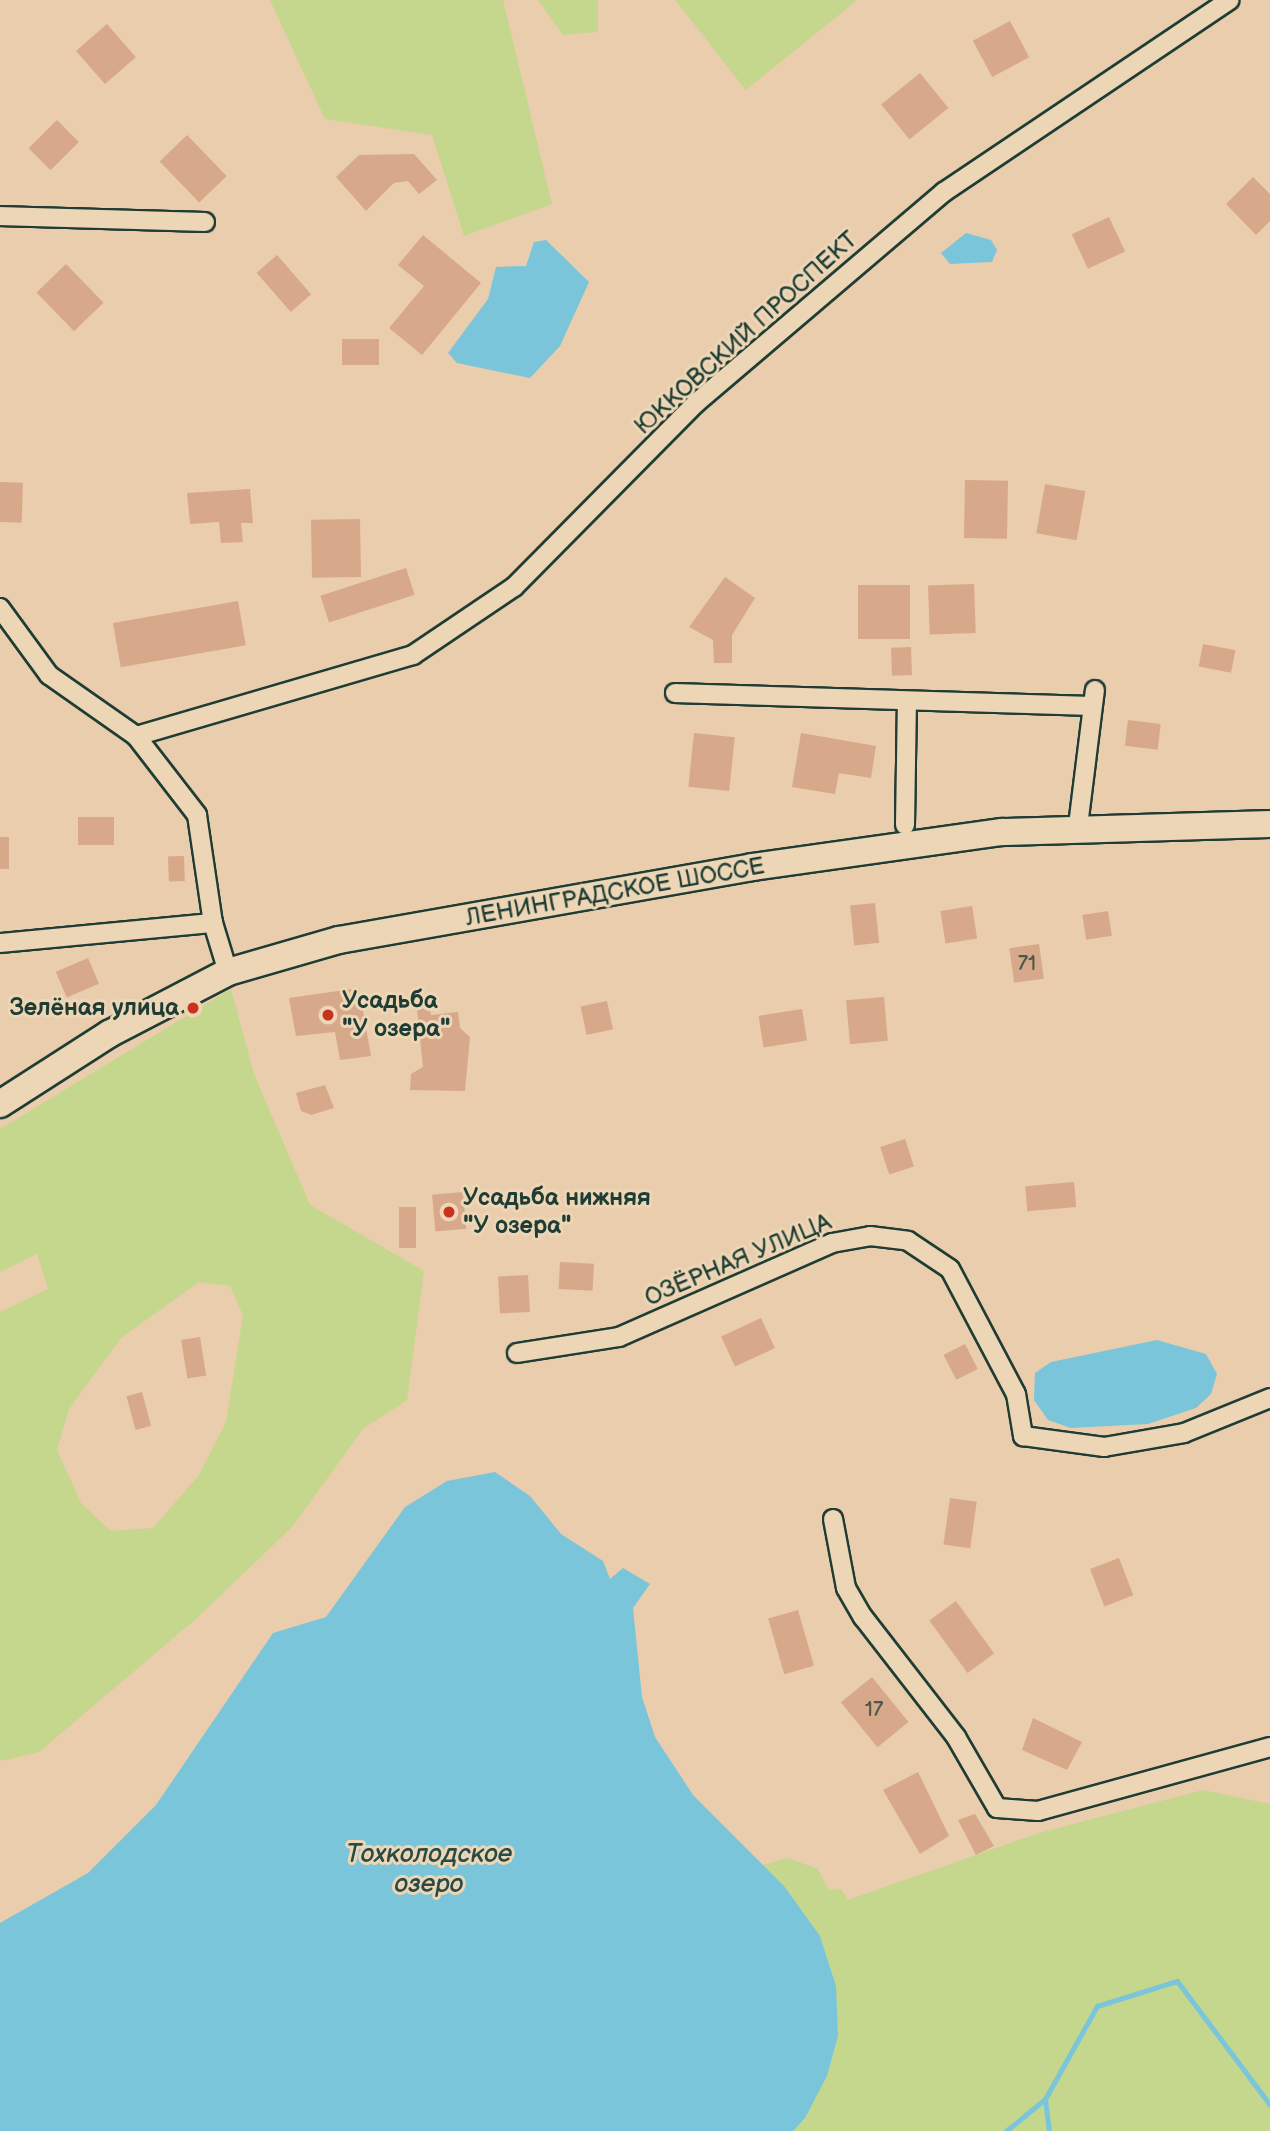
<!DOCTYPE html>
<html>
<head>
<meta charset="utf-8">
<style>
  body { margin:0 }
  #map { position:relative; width:1270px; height:2131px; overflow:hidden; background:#e9cdad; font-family:"Balsamiq Sans",sans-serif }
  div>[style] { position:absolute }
  .green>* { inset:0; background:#c4d78c }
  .water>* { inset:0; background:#7ac5da }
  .stream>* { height:5px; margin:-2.5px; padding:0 2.5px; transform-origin:2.5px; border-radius:2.5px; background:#7ac5da }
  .building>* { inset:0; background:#d8a88a; transform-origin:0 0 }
  .roads { filter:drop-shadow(2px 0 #1f3d34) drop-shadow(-2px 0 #1f3d34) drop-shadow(0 2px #1f3d34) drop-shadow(0 -2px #1f3d34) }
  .minor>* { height:18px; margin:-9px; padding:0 9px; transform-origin:9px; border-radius:9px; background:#edd6b6 }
  .secondary>* { height:26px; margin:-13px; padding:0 13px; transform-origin:13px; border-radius:13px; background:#edd6b6 }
  .dots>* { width:19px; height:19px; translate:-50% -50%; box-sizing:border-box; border:4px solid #edd6b6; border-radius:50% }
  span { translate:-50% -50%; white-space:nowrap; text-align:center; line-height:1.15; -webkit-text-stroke:6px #edd6b6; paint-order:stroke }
  .number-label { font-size:21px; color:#4d584a }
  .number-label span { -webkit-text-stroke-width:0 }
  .street-label { font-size:24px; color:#1f3d34 }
  .poi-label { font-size:24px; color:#1f3d34; font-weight:700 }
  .left { translate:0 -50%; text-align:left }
  .right { translate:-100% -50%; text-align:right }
  .water-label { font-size:26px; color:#284b45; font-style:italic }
</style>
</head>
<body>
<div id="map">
  <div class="green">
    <div style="clip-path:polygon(270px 0,503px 0,552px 204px,464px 236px,432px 135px,325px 119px)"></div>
    <div style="clip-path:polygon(538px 0,598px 0,598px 32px,563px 35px)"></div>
    <div style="clip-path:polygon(675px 0,857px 0,746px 90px)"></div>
    <div style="clip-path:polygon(evenodd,231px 989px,254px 1074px,310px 1205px,424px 1271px,407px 1400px,363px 1429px,292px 1527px,197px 1618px,39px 1752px,0 1761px,0 1312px,48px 1289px,37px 1254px,0 1272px,0 1129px,231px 989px,199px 1282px,230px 1286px,243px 1315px,226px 1422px,199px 1475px,153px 1528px,111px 1531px,81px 1503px,57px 1450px,69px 1409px,121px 1338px,199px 1282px)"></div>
    <div style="clip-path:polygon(1203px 1790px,1270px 1804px,1270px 2131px,793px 2131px,827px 2076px,838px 2035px,833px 1977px,820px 1936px,763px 1865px,788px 1858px,818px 1869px,829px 1890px,841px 1889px,848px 1900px,1039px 1833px)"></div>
  </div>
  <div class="water">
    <div style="clip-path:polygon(966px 233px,991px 240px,997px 250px,992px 262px,950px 264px,941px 253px)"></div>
    <div style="clip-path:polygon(546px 240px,589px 282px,560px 346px,530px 378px,457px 363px,448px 353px,488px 299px,496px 267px,526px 266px,534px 242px)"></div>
    <div style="clip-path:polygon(1157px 1340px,1206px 1354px,1217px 1374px,1211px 1394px,1196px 1408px,1148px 1424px,1071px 1428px,1048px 1420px,1034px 1400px,1035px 1373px,1051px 1362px)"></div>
    <div style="clip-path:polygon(495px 1472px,530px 1496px,561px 1534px,603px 1561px,610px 1579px,623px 1568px,650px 1584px,633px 1608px,642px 1697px,655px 1737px,693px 1795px,784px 1886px,820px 1936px,836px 1986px,838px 2036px,827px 2076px,805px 2118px,793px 2131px,0 2131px,0 1923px,88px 1873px,156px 1805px,273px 1633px,326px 1617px,405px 1507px,447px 1481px)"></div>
  </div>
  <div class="stream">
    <div style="left:1045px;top:2099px;width:32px;rotate:83deg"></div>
    <div style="left:1006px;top:2131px;width:50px;rotate:-39.4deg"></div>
    <div style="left:1045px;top:2099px;width:107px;rotate:-60.8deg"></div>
    <div style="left:1097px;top:2006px;width:84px;rotate:-17.4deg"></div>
    <div style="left:1177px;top:1981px;width:155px;rotate:53.1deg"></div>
  </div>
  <div class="building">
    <div style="left:1010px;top:21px;width:41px;height:42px;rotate:62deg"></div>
    <div style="left:107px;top:24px;width:44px;height:41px;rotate:49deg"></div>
    <div style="left:920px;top:73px;width:45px;height:50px;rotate:51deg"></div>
    <div style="left:57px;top:120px;width:31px;height:40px;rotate:45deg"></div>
    <div style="left:187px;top:135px;width:57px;height:38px;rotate:46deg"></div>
    <div style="clip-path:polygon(414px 154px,437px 180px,419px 194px,408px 181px,394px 183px,366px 211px,336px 177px,359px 155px)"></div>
    <div style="clip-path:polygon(1253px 177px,1270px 194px,1270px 221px,1256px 235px,1226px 204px)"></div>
    <div style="left:1109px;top:217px;width:38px;height:41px;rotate:65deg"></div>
    <div style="clip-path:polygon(423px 235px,481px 283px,422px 355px,389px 328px,424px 286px,398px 265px)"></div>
    <div style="left:277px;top:255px;width:52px;height:27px;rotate:49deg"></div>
    <div style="left:66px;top:264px;width:54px;height:41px;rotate:46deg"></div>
    <div style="left:342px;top:339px;width:37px;height:26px"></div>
    <div style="left:965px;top:480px;width:43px;height:58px;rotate:1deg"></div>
    <div style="left:0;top:482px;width:23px;height:40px;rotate:2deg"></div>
    <div style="left:1045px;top:484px;width:41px;height:50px;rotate:10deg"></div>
    <div style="clip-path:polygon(250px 489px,253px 523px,241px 523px,243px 542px,221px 543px,219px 522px,190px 524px,187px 493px)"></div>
    <div style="left:360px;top:519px;width:58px;height:49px;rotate:89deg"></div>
    <div style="left:406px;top:568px;width:28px;height:90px;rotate:72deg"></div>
    <div style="clip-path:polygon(725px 577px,755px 598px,732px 635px,732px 663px,714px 663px,713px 640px,689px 627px)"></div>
    <div style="left:974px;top:584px;width:49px;height:46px;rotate:88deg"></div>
    <div style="left:858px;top:585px;width:52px;height:54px"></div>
    <div style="left:238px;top:601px;width:45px;height:127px;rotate:80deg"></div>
    <div style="left:1203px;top:644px;width:33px;height:23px;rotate:11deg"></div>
    <div style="left:911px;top:647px;width:28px;height:20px;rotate:88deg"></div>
    <div style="left:1128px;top:720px;width:33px;height:26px;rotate:7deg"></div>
    <div style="left:694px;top:733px;width:41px;height:54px;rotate:6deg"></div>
    <div style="clip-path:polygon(801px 733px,876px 746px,871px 778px,839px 773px,835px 794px,792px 787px)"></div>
    <div style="left:78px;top:817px;width:36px;height:28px"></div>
    <div style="left:0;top:837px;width:9px;height:32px"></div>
    <div style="left:184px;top:856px;width:25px;height:16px;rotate:88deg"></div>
    <div style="left:875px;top:903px;width:40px;height:25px;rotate:84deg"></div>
    <div style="left:972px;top:906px;width:33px;height:32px;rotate:81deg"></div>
    <div style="left:1108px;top:911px;width:25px;height:26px;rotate:81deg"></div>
    <div style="left:1039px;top:944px;width:35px;height:30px;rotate:82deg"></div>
    <div style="left:88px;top:958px;width:28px;height:35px;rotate:67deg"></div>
    <div style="clip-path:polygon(359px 988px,371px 1056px,340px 1060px,335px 1032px,296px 1036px,289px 998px)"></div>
    <div style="left:884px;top:997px;width:44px;height:38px;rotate:85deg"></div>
    <div style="left:607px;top:1001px;width:29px;height:27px;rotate:78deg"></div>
    <div style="clip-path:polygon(430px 1008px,431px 1015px,458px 1012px,460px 1028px,470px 1037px,465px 1091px,410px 1090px,411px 1074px,423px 1067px,417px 1009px)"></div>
    <div style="left:802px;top:1009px;width:32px;height:44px;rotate:81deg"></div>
    <div style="clip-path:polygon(325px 1085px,334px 1108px,311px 1115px,301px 1111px,296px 1093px)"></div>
    <div style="left:905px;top:1139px;width:29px;height:26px;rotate:72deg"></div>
    <div style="left:1074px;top:1182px;width:25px;height:49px;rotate:85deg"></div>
    <div style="left:463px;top:1192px;width:37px;height:31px;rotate:85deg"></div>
    <div style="left:399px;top:1207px;width:17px;height:41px"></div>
    <div style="left:560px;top:1262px;width:34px;height:27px;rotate:3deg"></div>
    <div style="left:528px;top:1275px;width:37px;height:30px;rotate:87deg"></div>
    <div style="left:761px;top:1318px;width:33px;height:44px;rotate:65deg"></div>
    <div style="left:200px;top:1337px;width:39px;height:19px;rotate:81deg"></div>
    <div style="left:965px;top:1344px;width:28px;height:24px;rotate:63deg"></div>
    <div style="left:142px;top:1392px;width:35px;height:16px;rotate:75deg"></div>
    <div style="left:950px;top:1498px;width:27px;height:47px;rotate:8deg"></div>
    <div style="left:1119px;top:1558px;width:40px;height:31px;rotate:69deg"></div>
    <div style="left:956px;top:1601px;width:65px;height:33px;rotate:54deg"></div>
    <div style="left:798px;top:1610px;width:58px;height:31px;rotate:74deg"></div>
    <div style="left:872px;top:1677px;width:58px;height:40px;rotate:51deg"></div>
    <div style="clip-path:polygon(1033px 1718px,1082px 1742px,1067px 1770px,1022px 1750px)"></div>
    <div style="clip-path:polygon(918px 1772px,949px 1836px,920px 1854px,883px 1790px)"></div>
    <div style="clip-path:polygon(975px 1814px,994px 1846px,976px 1855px,958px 1820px)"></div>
  </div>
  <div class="roads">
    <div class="minor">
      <div style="left:0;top:216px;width:205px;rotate:1.7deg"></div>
      <div style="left:0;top:608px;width:83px;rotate:53.8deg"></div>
      <div style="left:49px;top:675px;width:106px;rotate:35deg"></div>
      <div style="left:136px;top:736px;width:100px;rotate:52.3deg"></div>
      <div style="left:197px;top:815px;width:109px;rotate:81.6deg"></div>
      <div style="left:213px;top:923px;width:51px;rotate:73deg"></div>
      <div style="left:675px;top:693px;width:416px;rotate:1.8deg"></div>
      <div style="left:136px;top:736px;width:289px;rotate:-16.3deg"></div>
      <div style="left:413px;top:655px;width:122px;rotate:-34deg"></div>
      <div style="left:514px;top:587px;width:259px;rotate:-45.3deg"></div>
      <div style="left:696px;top:403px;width:326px;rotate:-40.4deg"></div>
      <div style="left:944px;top:192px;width:344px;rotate:-33.9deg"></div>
      <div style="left:905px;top:825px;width:124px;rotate:-89.1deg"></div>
      <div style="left:1078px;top:826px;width:137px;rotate:-82.9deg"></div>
      <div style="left:0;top:943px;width:214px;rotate:-5.4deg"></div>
      <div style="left:517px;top:1353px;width:103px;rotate:-8.9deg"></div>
      <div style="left:619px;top:1337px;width:233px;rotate:-23.8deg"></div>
      <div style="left:832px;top:1243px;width:39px;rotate:-10deg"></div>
      <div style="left:870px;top:1236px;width:38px;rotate:7deg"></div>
      <div style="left:908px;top:1241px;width:50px;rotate:33.7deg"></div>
      <div style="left:950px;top:1269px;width:141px;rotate:62.2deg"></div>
      <div style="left:1016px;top:1394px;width:43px;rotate:80.5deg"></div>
      <div style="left:1023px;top:1436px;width:82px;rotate:7.7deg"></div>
      <div style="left:1104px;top:1447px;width:81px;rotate:-9.9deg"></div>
      <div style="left:1184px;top:1433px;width:93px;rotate:-22.1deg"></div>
      <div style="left:833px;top:1519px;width:70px;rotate:79.3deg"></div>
      <div style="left:846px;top:1588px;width:34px;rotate:60deg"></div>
      <div style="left:863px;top:1617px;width:152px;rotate:52.2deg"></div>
      <div style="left:956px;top:1737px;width:82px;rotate:60deg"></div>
      <div style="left:997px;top:1808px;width:41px;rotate:4.2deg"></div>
      <div style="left:1038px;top:1811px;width:241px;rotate:-15.4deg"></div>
    </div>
    <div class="secondary">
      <div style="left:0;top:1104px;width:130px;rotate:-32.7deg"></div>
      <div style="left:109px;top:1034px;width:134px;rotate:-27.5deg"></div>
      <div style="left:228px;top:972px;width:116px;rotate:-16.1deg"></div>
      <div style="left:339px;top:940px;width:419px;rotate:-10deg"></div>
      <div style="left:752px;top:867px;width:252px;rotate:-8deg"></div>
      <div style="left:1002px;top:832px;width:268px;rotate:-1.7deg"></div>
    </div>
  </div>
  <div class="dots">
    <div style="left:193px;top:1008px;background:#c8321e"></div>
    <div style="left:328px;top:1015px;background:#c8321e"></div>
    <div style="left:449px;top:1212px;background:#c8321e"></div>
  </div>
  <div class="number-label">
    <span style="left:1027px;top:964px">71</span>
    <span style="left:874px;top:1710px">17</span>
  </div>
  <div class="street-label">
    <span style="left:746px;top:333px;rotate:-42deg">ЮККОВСКИЙ ПРОСПЕКТ</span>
    <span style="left:615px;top:892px;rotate:-10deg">ЛЕНИНГРАДСКОЕ ШОССЕ</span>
    <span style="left:738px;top:1260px;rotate:-23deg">ОЗЁРНАЯ УЛИЦА</span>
  </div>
  <div class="poi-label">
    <span class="left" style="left:342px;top:1015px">Усадьба<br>"У озера"</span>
    <span class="right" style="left:179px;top:1008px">Зелёная улица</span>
    <span class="left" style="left:463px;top:1212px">Усадьба нижняя<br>"У озера"</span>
  </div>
  <div class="water-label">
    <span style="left:429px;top:1870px">Тохколодское<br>озеро</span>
  </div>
</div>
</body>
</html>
